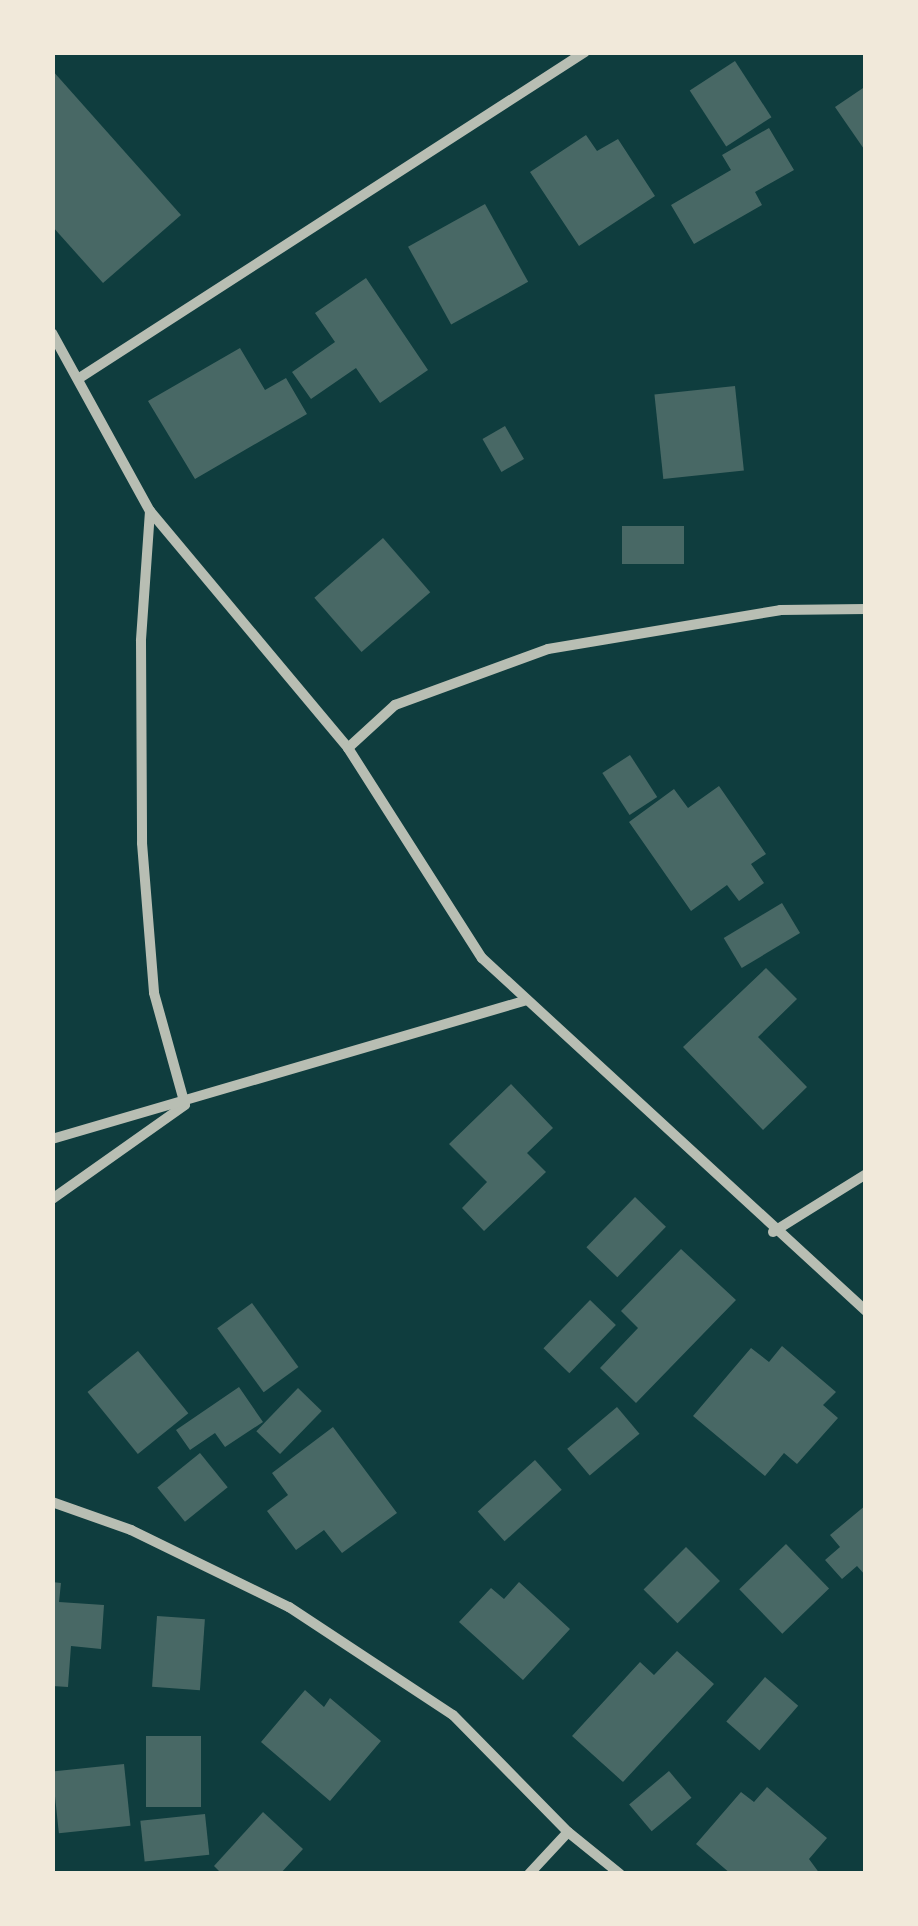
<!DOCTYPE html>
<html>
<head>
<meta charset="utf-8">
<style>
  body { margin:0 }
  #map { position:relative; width:918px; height:1926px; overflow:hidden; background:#0f3d3e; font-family:"DejaVu Sans",sans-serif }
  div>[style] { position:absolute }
  .building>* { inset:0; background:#486865; transform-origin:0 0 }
  .minor>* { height:10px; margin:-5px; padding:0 5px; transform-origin:5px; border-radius:5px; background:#b8beb3 }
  span { translate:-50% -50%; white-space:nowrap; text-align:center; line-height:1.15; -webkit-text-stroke:8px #f1e9da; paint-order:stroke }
  .frame { position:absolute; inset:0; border:55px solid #f1e9da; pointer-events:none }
</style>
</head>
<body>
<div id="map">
  <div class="building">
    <div style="left:735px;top:61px;width:67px;height:54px;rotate:57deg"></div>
    <div style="clip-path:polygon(52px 70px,181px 215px,103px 283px,52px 226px)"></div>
    <div style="clip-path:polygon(866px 86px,866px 152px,835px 107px)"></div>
    <div style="clip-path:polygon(769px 128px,794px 170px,755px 192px,762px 205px,694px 244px,671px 205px,731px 170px,722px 155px)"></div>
    <div style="clip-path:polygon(586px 135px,597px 151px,618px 139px,655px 196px,579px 246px,530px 172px)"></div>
    <div style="left:485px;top:204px;width:89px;height:88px;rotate:61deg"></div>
    <div style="clip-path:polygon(366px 278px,428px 370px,380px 403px,356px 368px,311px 399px,292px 372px,335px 342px,315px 313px)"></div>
    <div style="clip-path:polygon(240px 348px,265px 390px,286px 378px,307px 414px,195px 479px,148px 401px)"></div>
    <div style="left:735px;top:386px;width:85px;height:81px;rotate:84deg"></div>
    <div style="left:505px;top:426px;width:38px;height:26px;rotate:60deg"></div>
    <div style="left:622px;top:526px;width:62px;height:38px"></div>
    <div style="left:383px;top:538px;width:72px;height:91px;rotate:49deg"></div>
    <div style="left:630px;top:755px;width:50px;height:33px;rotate:57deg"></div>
    <div style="clip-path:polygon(719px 786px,766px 854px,751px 864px,764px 883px,739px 901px,727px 885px,691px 911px,629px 822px,674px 789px,688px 808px)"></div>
    <div style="left:782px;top:903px;width:35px;height:68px;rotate:59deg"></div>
    <div style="clip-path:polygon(766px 968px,797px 999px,758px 1037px,807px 1087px,763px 1130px,683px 1047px)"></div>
    <div style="clip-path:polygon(511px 1084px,553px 1128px,527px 1153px,546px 1172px,484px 1231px,462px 1208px,487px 1182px,449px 1144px)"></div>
    <div style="left:635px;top:1197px;width:43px;height:70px;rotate:44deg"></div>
    <div style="clip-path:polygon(681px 1249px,736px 1300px,636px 1403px,600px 1368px,638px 1328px,621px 1311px)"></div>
    <div style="left:590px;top:1300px;width:36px;height:67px;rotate:44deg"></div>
    <div style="left:252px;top:1303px;width:79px;height:43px;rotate:54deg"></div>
    <div style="clip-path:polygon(782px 1346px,836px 1392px,823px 1405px,838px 1418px,797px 1464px,784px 1453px,765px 1476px,693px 1416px,751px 1348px,769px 1362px)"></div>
    <div style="left:138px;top:1351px;width:80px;height:65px;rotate:51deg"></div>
    <div style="clip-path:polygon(239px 1387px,263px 1422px,225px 1447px,215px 1433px,190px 1450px,176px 1430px)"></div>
    <div style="left:298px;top:1388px;width:33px;height:60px;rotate:44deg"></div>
    <div style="left:617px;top:1407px;width:35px;height:65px;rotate:50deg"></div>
    <div style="clip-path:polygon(333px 1427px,397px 1513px,342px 1553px,324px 1530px,296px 1550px,267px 1511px,288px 1495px,272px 1473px)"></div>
    <div style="left:200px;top:1453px;width:44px;height:55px;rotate:51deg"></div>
    <div style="left:535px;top:1460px;width:40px;height:77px;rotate:48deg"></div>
    <div style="clip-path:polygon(866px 1505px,866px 1576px,857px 1566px,842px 1579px,825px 1560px,840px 1547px,830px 1535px)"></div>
    <div style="left:786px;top:1544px;width:62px;height:65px;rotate:46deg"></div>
    <div style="left:686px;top:1547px;width:48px;height:60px;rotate:45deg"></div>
    <div style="clip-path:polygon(52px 1582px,61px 1583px,59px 1602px,104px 1605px,101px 1649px,71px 1646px,68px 1687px,52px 1686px)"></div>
    <div style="clip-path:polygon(519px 1582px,570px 1629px,523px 1680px,459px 1622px,491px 1588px,504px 1599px)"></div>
    <div style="left:157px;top:1616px;width:48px;height:71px;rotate:4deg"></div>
    <div style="clip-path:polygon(677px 1651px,714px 1684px,623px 1782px,572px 1736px,640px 1662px,654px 1675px)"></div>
    <div style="left:765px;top:1677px;width:44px;height:59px;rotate:41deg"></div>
    <div style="clip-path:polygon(305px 1690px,324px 1707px,330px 1698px,381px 1741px,330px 1801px,261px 1742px)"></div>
    <div style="left:201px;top:1736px;width:71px;height:55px;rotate:90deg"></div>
    <div style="left:124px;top:1764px;width:62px;height:72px;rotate:84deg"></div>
    <div style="left:669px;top:1771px;width:35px;height:52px;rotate:50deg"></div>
    <div style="clip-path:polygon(767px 1787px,827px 1838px,809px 1859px,820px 1874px,731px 1874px,696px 1844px,741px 1792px,754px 1802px)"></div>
    <div style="clip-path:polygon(263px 1812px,303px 1849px,280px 1874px,222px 1874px,214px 1866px)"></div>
    <div style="left:205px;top:1814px;width:41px;height:65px;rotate:84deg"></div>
  </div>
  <div class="minor">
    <div style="left:52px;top:333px;width:203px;rotate:61.2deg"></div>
    <div style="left:150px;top:511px;width:130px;rotate:94deg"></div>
    <div style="left:141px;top:641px;width:202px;rotate:89.7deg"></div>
    <div style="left:142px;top:843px;width:150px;rotate:85.4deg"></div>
    <div style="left:154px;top:993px;width:116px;rotate:74.5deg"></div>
    <div style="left:185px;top:1105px;width:163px;rotate:144.7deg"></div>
    <div style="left:81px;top:377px;width:600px;rotate:-32.82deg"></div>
    <div style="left:150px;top:511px;width:309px;rotate:50.1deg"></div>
    <div style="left:348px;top:748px;width:249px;rotate:57.5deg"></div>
    <div style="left:482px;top:958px;width:522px;rotate:42.59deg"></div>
    <div style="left:348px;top:748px;width:64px;rotate:-42.5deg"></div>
    <div style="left:395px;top:705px;width:163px;rotate:-20.1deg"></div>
    <div style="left:548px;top:649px;width:235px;rotate:-9.5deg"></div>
    <div style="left:780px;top:610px;width:86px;rotate:-0.7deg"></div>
    <div style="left:52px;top:1139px;width:495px;rotate:-16.3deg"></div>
    <div style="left:773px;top:1232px;width:110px;rotate:-31.9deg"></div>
    <div style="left:52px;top:1502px;width:84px;rotate:19.5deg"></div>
    <div style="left:131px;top:1530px;width:176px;rotate:26deg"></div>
    <div style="left:289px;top:1607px;width:196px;rotate:33.4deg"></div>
    <div style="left:453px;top:1715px;width:164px;rotate:45.5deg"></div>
    <div style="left:568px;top:1832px;width:67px;rotate:38.9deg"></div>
    <div style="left:529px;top:1874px;width:57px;rotate:-47.1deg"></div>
  </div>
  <div class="frame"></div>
</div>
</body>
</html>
